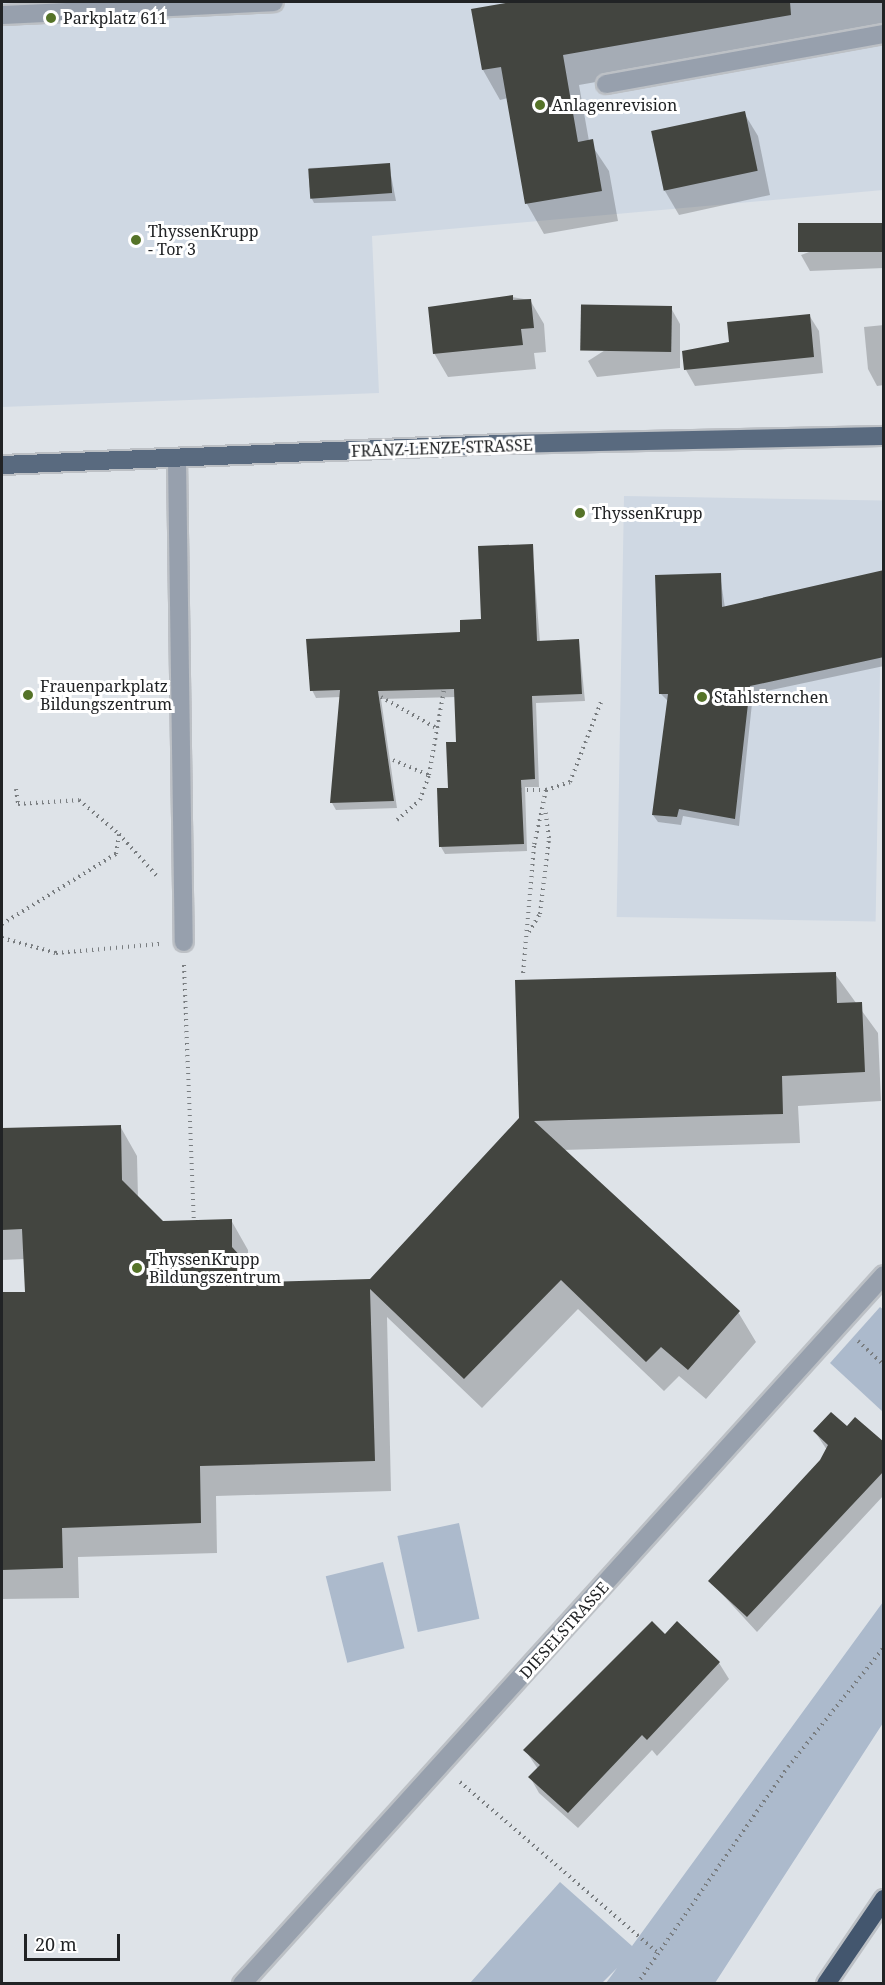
<!DOCTYPE html>
<html>
<head>
<meta charset="utf-8">
<style>
  body { margin:0 }
  #map { position:relative; width:885px; height:1985px; overflow:hidden; background:#dee3e8; font-family:"Noto Serif",serif }
  div>[style] { position:absolute }
  .built>* { inset:0; background:#cfd8e3; transform-origin:0 0 }
  .green>* { inset:0; background:#acbacc; transform-origin:0 0 }
  .shadow>* { inset:0; background:#0003 }
  .building>* { inset:0; background:#434540; transform-origin:0 0 }
  .path>* { height:4px; margin-top:-2px; transform-origin:0; background:repeating-linear-gradient(90deg,#797d80 0 1.5px,transparent 0 6px) }
  .roads { filter:drop-shadow(2px 0 #bcc0c5) drop-shadow(-2px 0 #bcc0c5) drop-shadow(0 2px #bcc0c5) drop-shadow(0 -2px #bcc0c5) }
  .minor>* { height:18px; margin:-9px; padding:0 9px; transform-origin:9px; border-radius:9px; background:#97a0ad }
  .major>* { height:18px; margin:-9px; padding:0 9px; transform-origin:9px; border-radius:9px; background:#596a7f }
  .highway>* { height:18px; margin:-9px; padding:0 9px; transform-origin:9px; border-radius:9px; background:#43566e }
  .dots>* { width:16px; height:16px; translate:-50% -50%; box-sizing:border-box; border:3px solid #fff; border-radius:50% }
  span { translate:-50% -50%; white-space:nowrap; text-align:center; line-height:1.15; -webkit-text-stroke:6px #fff; paint-order:stroke }
  .poi-label { font-size:16px; color:#212325 }
  .left { translate:0 -50%; text-align:left }
  .street-label { font-size:16px; color:#212325 }
  .frame { position:absolute; inset:0; border:3px solid #212325; pointer-events:none }
  .scale { position:absolute; left:24px; top:1934px; width:96px; height:27px; box-sizing:border-box; border:3px solid #212325; border-top:0; padding-left:8px; font-size:18px; line-height:21px; white-space:nowrap; color:#212325; -webkit-text-stroke:4px #fff; paint-order:stroke }
</style>
</head>
<body>
<div id="map">
  <div class="built">
    <div style="clip-path:polygon(2px 2px,883px 2px,883px 190px,372px 236px,379px 393px,2px 407px)"></div>
    <div style="left:624px;top:496px;width:259px;height:421px;rotate:1deg"></div>
  </div>
  <div class="green">
    <div style="clip-path:polygon(880px 1307px,884px 1310px,883px 1412px,830px 1363px)"></div>
    <div style="left:459px;top:1523px;width:98px;height:63px;rotate:78deg"></div>
    <div style="left:383px;top:1562px;width:89px;height:59px;rotate:76deg"></div>
    <div style="clip-path:polygon(883px 1602px,883px 1723px,715px 1983px,606px 1983px,617px 1968px,602px 1983px,470px 1983px,560px 1882px,632px 1946px)"></div>
  </div>
  <div class="shadow">
    <div style="clip-path:polygon(520px 2px,884px 2px,884px 31px,579px 85px,589px 141px,609px 171px,618px 221px,544px 234px,527px 204px,508px 98px,500px 100px,483px 70px,473px 10px)"></div>
    <div style="clip-path:polygon(744px 113px,758px 136px,770px 195px,679px 215px,665px 191px)"></div>
    <div style="clip-path:polygon(389px 165px,396px 201px,314px 203px,310px 195px,309px 168px)"></div>
    <div style="clip-path:polygon(884px 224px,884px 268px,810px 271px,801px 255px)"></div>
    <div style="clip-path:polygon(512px 297px,530px 300px,544px 324px,546px 352px,534px 353px,536px 369px,448px 377px,434px 353px)"></div>
    <div style="clip-path:polygon(671px 308px,680px 324px,680px 368px,597px 377px,588px 361px)"></div>
    <div style="clip-path:polygon(809px 315px,819px 331px,823px 373px,695px 386px,686px 370px,731px 344px)"></div>
    <div style="clip-path:polygon(884px 325px,884px 385px,877px 386px,868px 369px,864px 327px)"></div>
    <div style="clip-path:polygon(532px 545px,540px 642px,579px 641px,585px 701px,536px 703px,539px 787px,525px 787px,527px 851px,445px 854px,441px 847px,457px 743px,456px 697px,381px 699px,397px 808px,336px 810px,332px 803px,341px 697px,316px 698px,312px 690px,462px 633px,482px 620px)"></div>
    <div style="clip-path:polygon(884px 572px,884px 666px,753px 694px,739px 826px,683px 816px,681px 825px,658px 822px,653px 815px,668px 701px,661px 694px,720px 575px,725px 608px)"></div>
    <div style="clip-path:polygon(835px 974px,878px 1033px,881px 1101px,798px 1106px,800px 1143px,563px 1150px,738px 1312px,756px 1342px,706px 1399px,679px 1376px,664px 1391px,578px 1309px,482px 1408px,387px 1317px,391px 1491px,216px 1496px,217px 1553px,78px 1557px,79px 1598px,2px 1599px,2px 1294px,26px 1293px,25px 1259px,2px 1260px,2px 1130px,120px 1126px,137px 1156px,138px 1198px,162px 1222px,231px 1220px,248px 1250px,248px 1267px,263px 1283px,370px 1280px,520px 1119px)"></div>
    <div style="clip-path:polygon(847px 1428px,884px 1444px,884px 1495px,757px 1632px,710px 1581px,821px 1461px,827px 1450px,815px 1432px)"></div>
    <div style="clip-path:polygon(665px 1636px,719px 1663px,729px 1679px,657px 1756px,652px 1750px,578px 1828px,539px 1793px,530px 1777px,538px 1769px,525px 1750px)"></div>
  </div>
  <div class="building">
    <div style="clip-path:polygon(511px 2px,790px 2px,791px 15px,563px 55px,578px 142px,593px 139px,602px 191px,525px 204px,501px 67px,482px 70px,471px 9px)"></div>
    <div style="left:745px;top:111px;width:61px;height:96px;rotate:78deg"></div>
    <div style="left:390px;top:163px;width:30px;height:82px;rotate:86deg"></div>
    <div style="left:884px;top:223px;width:29px;height:86px;rotate:90deg"></div>
    <div style="clip-path:polygon(513px 295px,513px 300px,531px 299px,534px 328px,521px 329px,523px 345px,433px 354px,428px 307px)"></div>
    <div style="left:672px;top:306px;width:46px;height:91px;rotate:91deg"></div>
    <div style="clip-path:polygon(810px 314px,814px 357px,684px 370px,682px 351px,729px 342px,727px 322px)"></div>
    <div style="clip-path:polygon(533px 544px,537px 641px,579px 639px,582px 694px,532px 696px,535px 779px,521px 780px,524px 844px,439px 847px,437px 788px,448px 788px,446px 742px,456px 742px,454px 689px,378px 691px,394px 801px,330px 803px,340px 690px,310px 691px,306px 639px,460px 632px,460px 620px,481px 619px,478px 546px)"></div>
    <div style="clip-path:polygon(884px 570px,884px 657px,750px 686px,735px 819px,679px 809px,677px 817px,652px 815px,668px 694px,659px 694px,655px 575px,721px 573px,722px 607px)"></div>
    <div style="clip-path:polygon(836px 972px,837px 1003px,862px 1002px,865px 1072px,782px 1076px,783px 1114px,534px 1121px,740px 1311px,688px 1370px,661px 1347px,646px 1362px,561px 1280px,464px 1379px,370px 1289px,375px 1461px,200px 1466px,201px 1523px,62px 1528px,63px 1568px,2px 1570px,2px 1292px,25px 1292px,22px 1229px,2px 1230px,2px 1128px,121px 1125px,122px 1180px,163px 1221px,232px 1219px,232px 1247px,264px 1282px,370px 1279px,519px 1118px,515px 980px)"></div>
    <div style="clip-path:polygon(831px 1412px,847px 1426px,855px 1417px,884px 1442px,884px 1471px,747px 1617px,708px 1581px,820px 1460px,828px 1445px,813px 1431px)"></div>
    <div style="clip-path:polygon(652px 1621px,665px 1634px,677px 1621px,720px 1662px,647px 1740px,642px 1735px,568px 1813px,528px 1777px,540px 1765px,523px 1750px)"></div>
  </div>
  <div class="path">
    <div style="left:381px;top:697px;width:65px;rotate:29.3deg"></div>
    <div style="left:393px;top:760px;width:39px;rotate:23deg"></div>
    <div style="left:16px;top:789px;width:15px;rotate:82deg"></div>
    <div style="left:18px;top:804px;width:61px;rotate:-3.8deg"></div>
    <div style="left:79px;top:800px;width:52px;rotate:40.4deg"></div>
    <div style="left:521px;top:790px;width:25px"></div>
    <div style="left:546px;top:790px;width:57px;rotate:102.1deg"></div>
    <div style="left:534px;top:846px;width:128px;rotate:94.9deg"></div>
    <div style="left:546px;top:790px;width:25px;rotate:-18deg"></div>
    <div style="left:570px;top:782px;width:86px;rotate:-68.8deg"></div>
    <div style="left:397px;top:820px;width:30px;rotate:-41deg"></div>
    <div style="left:420px;top:800px;width:27px;rotate:-70deg"></div>
    <div style="left:429px;top:775px;width:87px;rotate:-80.1deg"></div>
    <div style="left:2px;top:924px;width:134px;rotate:-31.6deg"></div>
    <div style="left:116px;top:854px;width:20px;rotate:-81deg"></div>
    <div style="left:119px;top:834px;width:57px;rotate:47.9deg"></div>
    <div style="left:529px;top:932px;width:21px;rotate:-59deg"></div>
    <div style="left:540px;top:914px;width:77px;rotate:-83.2deg"></div>
    <div style="left:549px;top:838px;width:30px;rotate:-98deg"></div>
    <div style="left:2px;top:938px;width:56px;rotate:15.5deg"></div>
    <div style="left:56px;top:953px;width:104px;rotate:-4.9deg"></div>
    <div style="left:184px;top:965px;width:255px;rotate:87.8deg"></div>
    <div style="left:858px;top:1341px;width:35px;rotate:43deg"></div>
    <div style="left:460px;top:1782px;width:260px;rotate:40.8deg"></div>
    <div style="left:637px;top:1984px;width:264px;rotate:-55.2deg"></div>
    <div style="left:788px;top:1767px;width:154px;rotate:-51.3deg"></div>
  </div>
  <div class="roads">
    <div class="minor">
      <div style="left:2px;top:15px;width:272px;rotate:-2.7deg"></div>
      <div style="left:606px;top:84px;width:282px;rotate:-10.2deg"></div>
      <div style="left:177px;top:460px;width:482px;rotate:89.2deg"></div>
      <div style="left:242px;top:1984px;width:956px;rotate:-47.84deg"></div>
    </div>
    <div class="major">
      <div style="left:2px;top:465px;width:500px;rotate:-2.41deg"></div>
      <div style="left:502px;top:444px;width:382px;rotate:-1.2deg"></div>
    </div>
    <div class="highway">
      <div style="left:826px;top:1984px;width:103px;rotate:-55.7deg"></div>
    </div>
  </div>
  <div class="dots">
    <div style="left:51px;top:18px;background:#557328"></div>
    <div style="left:540px;top:105px;background:#557328"></div>
    <div style="left:136px;top:240px;background:#557328"></div>
    <div style="left:580px;top:513px;background:#557328"></div>
    <div style="left:28px;top:695px;background:#557328"></div>
    <div style="left:702px;top:697px;background:#557328"></div>
    <div style="left:137px;top:1268px;background:#557328"></div>
  </div>
  <div class="poi-label">
    <span class="left" style="left:63px;top:18px">Parkplatz 611</span>
    <span class="left" style="left:552px;top:105px">Anlagenrevision</span>
    <span class="left" style="left:148px;top:240px">ThyssenKrupp<br>- Tor 3</span>
    <span class="left" style="left:592px;top:513px">ThyssenKrupp</span>
    <span class="left" style="left:40px;top:695px">Frauenparkplatz<br>Bildungszentrum</span>
    <span class="left" style="left:714px;top:697px">Stahlsternchen</span>
    <span class="left" style="left:149px;top:1268px">ThyssenKrupp<br>Bildungszentrum</span>
  </div>
  <div class="street-label">
    <span style="left:442px;top:448px;rotate:-2deg">FRANZ-LENZE-STRASSE</span>
    <span style="left:564px;top:1630px;rotate:-48deg">DIESELSTRASSE</span>
  </div>
  <div class="frame"></div>
  <div class="scale">20 m</div>
</div>
</body>
</html>
